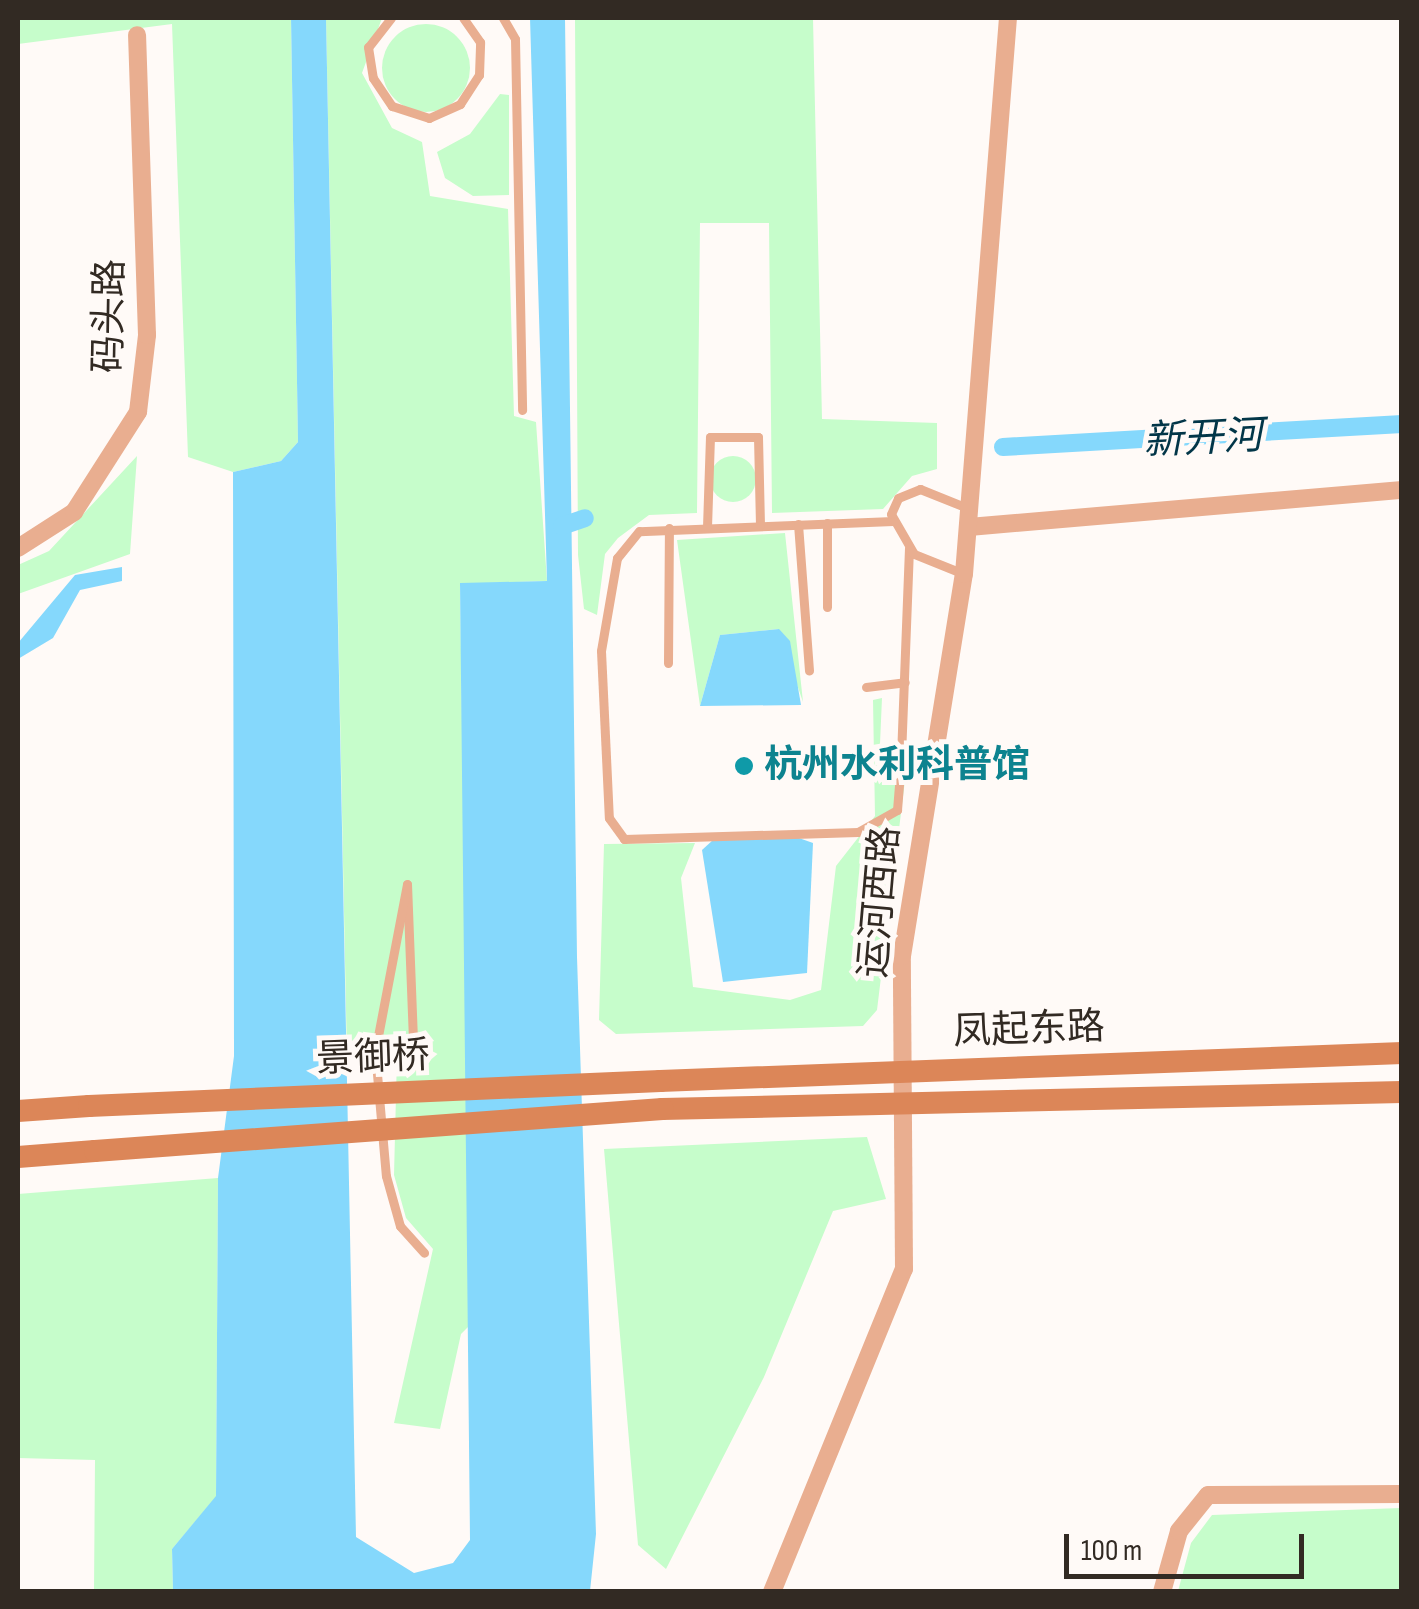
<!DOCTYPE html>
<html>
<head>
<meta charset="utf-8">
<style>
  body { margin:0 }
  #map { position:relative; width:1419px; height:1609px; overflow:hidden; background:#fffaf7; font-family:"Sofia Sans Condensed","Noto Sans SC",sans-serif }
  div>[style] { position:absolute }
  .green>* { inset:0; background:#c6fdcb }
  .round { border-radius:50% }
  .water>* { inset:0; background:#85d8fc }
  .canal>* { height:18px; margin:-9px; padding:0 9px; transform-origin:9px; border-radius:9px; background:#85d8fc }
  .lane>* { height:9px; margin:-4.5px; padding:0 4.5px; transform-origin:4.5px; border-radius:4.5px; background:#e9ae90 }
  .street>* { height:18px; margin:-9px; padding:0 9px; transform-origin:9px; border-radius:9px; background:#e9ae90 }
  .secondary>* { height:22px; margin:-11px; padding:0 11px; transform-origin:11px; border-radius:11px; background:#dc8658 }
  .secondary-bridge>* { height:22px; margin:-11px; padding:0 11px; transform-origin:11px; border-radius:11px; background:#dc8658 }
  .dots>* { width:28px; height:28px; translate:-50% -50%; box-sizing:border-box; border:5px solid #fffaf7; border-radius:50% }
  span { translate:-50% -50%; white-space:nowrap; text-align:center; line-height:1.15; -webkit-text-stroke:10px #fffaf7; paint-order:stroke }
  .street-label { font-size:38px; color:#322a23 }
  .culture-label { font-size:38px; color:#0d838f; font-weight:700 }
  .left { translate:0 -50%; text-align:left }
  .water-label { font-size:40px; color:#023648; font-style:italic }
  .frame { position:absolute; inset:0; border:20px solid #322a23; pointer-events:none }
  .scale { position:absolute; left:1064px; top:1534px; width:240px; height:45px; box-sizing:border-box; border:5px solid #322a23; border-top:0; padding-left:12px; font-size:30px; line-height:35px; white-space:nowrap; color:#322a23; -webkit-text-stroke:8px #fffaf7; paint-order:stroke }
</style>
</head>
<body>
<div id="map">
  <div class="green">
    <div style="clip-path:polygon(18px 18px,291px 18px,298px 442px,281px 461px,233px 472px,188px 457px,172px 24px,18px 44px)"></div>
    <div style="clip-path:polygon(326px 18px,382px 18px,362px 73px,392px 128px,422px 142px,430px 196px,508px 209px,514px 416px,536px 422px,547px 581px,460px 584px,471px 1324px,461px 1334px,440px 1429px,394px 1423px,433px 1249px,406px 1218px,394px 1175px,397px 1055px,347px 1059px)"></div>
    <div style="clip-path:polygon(575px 18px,813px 18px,822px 419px,937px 423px,937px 469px,912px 476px,883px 509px,772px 513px,769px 223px,700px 223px,697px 513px,649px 515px,618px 538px,605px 554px,597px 615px,584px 609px,578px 555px)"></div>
    <div class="round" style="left:382px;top:24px;width:88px;height:88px"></div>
    <div style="clip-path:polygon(500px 94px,509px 95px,509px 195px,473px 196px,445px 178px,437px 152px,470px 134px)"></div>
    <div class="round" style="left:710px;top:456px;width:46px;height:46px"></div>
    <div style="clip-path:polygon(137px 456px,130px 554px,18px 594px,18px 565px,49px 551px)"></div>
    <div style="clip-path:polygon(785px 533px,803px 702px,778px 629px,720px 635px,700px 706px,677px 540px)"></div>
    <div style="clip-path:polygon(882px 698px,879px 767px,905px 780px,877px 1010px,863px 1026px,616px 1034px,599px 1020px,604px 844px,695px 843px,681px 878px,693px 987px,790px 1000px,821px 990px,836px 866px,875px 816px,873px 700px)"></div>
    <div style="clip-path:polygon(867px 1137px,886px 1199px,833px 1211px,764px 1377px,666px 1569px,638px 1545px,604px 1149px)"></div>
    <div style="clip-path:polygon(218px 1178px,216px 1497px,172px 1549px,173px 1591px,94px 1591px,95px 1460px,18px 1458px,18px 1194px)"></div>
    <div style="clip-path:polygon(1401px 1508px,1401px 1591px,1178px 1591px,1191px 1543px,1212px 1515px)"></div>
  </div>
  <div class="water">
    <div style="clip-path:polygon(291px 18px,326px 18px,356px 1537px,414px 1573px,453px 1563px,470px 1540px,460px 583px,547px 581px,530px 18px,565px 18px,577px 957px,596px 1534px,590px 1591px,173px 1591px,172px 1549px,216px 1496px,218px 1178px,234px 1056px,233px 472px,281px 461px,298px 442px)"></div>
    <div style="clip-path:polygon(122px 567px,122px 581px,80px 590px,53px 638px,18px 659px,18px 643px,75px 575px)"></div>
    <div style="clip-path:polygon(779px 629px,790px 641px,801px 705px,700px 706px,720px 635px)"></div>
    <div style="clip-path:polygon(796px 837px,813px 843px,807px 973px,723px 982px,702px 850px,713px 840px)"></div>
  </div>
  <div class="canal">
    <div style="left:1003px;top:447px;width:400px;rotate:-3.3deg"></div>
    <div style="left:562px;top:526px;width:24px;rotate:-19deg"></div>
  </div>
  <div class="lane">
    <div style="left:391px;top:18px;width:37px;rotate:128deg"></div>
    <div style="left:368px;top:47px;width:31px;rotate:81deg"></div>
    <div style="left:373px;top:78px;width:34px;rotate:56deg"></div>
    <div style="left:392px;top:106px;width:39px;rotate:18deg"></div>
    <div style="left:429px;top:118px;width:34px;rotate:-24deg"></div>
    <div style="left:460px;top:104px;width:35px;rotate:-57deg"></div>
    <div style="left:479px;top:75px;width:33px;rotate:-88deg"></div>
    <div style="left:480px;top:42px;width:29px;rotate:-125deg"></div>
    <div style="left:503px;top:18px;width:24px;rotate:60deg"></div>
    <div style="left:515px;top:39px;width:371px;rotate:88.9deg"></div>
    <div style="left:893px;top:521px;width:254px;rotate:177.7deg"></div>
    <div style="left:639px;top:531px;width:35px;rotate:129deg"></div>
    <div style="left:617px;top:558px;width:94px;rotate:99.8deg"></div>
    <div style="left:601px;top:651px;width:167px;rotate:87.3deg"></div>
    <div style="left:609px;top:818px;width:26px;rotate:54deg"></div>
    <div style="left:624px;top:839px;width:234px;rotate:-1.7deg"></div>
    <div style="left:858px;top:832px;width:45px;rotate:-29.4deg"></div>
    <div style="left:897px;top:810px;width:50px;rotate:-85.4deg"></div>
    <div style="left:798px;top:524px;width:147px;rotate:85.7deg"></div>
    <div style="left:707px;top:527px;width:90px;rotate:-88.1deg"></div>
    <div style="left:710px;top:437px;width:48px"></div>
    <div style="left:758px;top:437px;width:88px;rotate:88.7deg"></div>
    <div style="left:909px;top:548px;width:212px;rotate:92.2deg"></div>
    <div style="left:901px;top:760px;width:26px;rotate:2deg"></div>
    <div style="left:964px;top:574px;width:54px;rotate:-158.2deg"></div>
    <div style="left:914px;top:554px;width:46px;rotate:-119.9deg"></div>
    <div style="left:891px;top:514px;width:17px;rotate:-66deg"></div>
    <div style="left:898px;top:498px;width:24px;rotate:-22deg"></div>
    <div style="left:920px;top:489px;width:54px;rotate:21.8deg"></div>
    <div style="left:827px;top:607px;width:84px;rotate:-90deg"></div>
    <div style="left:668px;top:663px;width:135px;rotate:-89.6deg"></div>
    <div style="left:866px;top:687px;width:39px;rotate:-7deg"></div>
    <div style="left:414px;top:1066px;width:182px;rotate:-92.2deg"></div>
    <div style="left:407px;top:884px;width:170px;rotate:100.8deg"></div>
    <div style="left:375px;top:1051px;width:125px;rotate:85deg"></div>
    <div style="left:386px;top:1176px;width:52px;rotate:74.4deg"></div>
    <div style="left:400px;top:1226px;width:36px;rotate:48deg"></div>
  </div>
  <div class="street">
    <div style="left:969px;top:527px;width:435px;rotate:-4.9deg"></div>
    <div style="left:18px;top:548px;width:67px;rotate:-32.7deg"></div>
    <div style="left:74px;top:512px;width:119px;rotate:-57.4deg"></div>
    <div style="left:138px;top:412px;width:78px;rotate:-83.3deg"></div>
    <div style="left:147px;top:335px;width:300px;rotate:-91.9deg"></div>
    <div style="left:772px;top:1592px;width:349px;rotate:-67.8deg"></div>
    <div style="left:904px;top:1269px;width:313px;rotate:-90.4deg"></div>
    <div style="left:902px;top:956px;width:387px;rotate:-80.8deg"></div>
    <div style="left:964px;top:574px;width:558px;rotate:-85.48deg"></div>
    <div style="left:1162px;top:1592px;width:63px;rotate:-74.4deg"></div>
    <div style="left:1179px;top:1531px;width:46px;rotate:-51.1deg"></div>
    <div style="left:1208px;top:1495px;width:194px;rotate:-0.3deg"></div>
  </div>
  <div class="secondary">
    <div style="left:660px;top:1081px;width:743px;rotate:-2.16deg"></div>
    <div style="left:662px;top:1109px;width:740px;rotate:-1.32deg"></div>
    <div style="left:18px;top:1111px;width:71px;rotate:-4deg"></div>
    <div style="left:18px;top:1157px;width:77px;rotate:-4.5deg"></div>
  </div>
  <div class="secondary-bridge">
    <div style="left:89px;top:1106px;width:572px;rotate:-2.51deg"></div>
    <div style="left:95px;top:1151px;width:569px;rotate:-4.24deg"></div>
  </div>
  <div class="dots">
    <div style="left:744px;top:766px;background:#0f9aa8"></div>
  </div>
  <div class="street-label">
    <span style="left:110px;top:316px;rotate:-89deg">码头路</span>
    <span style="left:880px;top:902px;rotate:-85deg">运河西路</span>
    <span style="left:1029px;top:1030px;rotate:-2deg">凤起东路</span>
    <span style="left:373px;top:1058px;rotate:-2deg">景御桥</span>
  </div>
  <div class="culture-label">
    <span class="left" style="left:764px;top:766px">杭州水利科普馆</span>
  </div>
  <div class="water-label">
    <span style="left:1203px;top:439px;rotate:-3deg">新开河</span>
  </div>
  <div class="frame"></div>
  <div class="scale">100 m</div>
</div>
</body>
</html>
